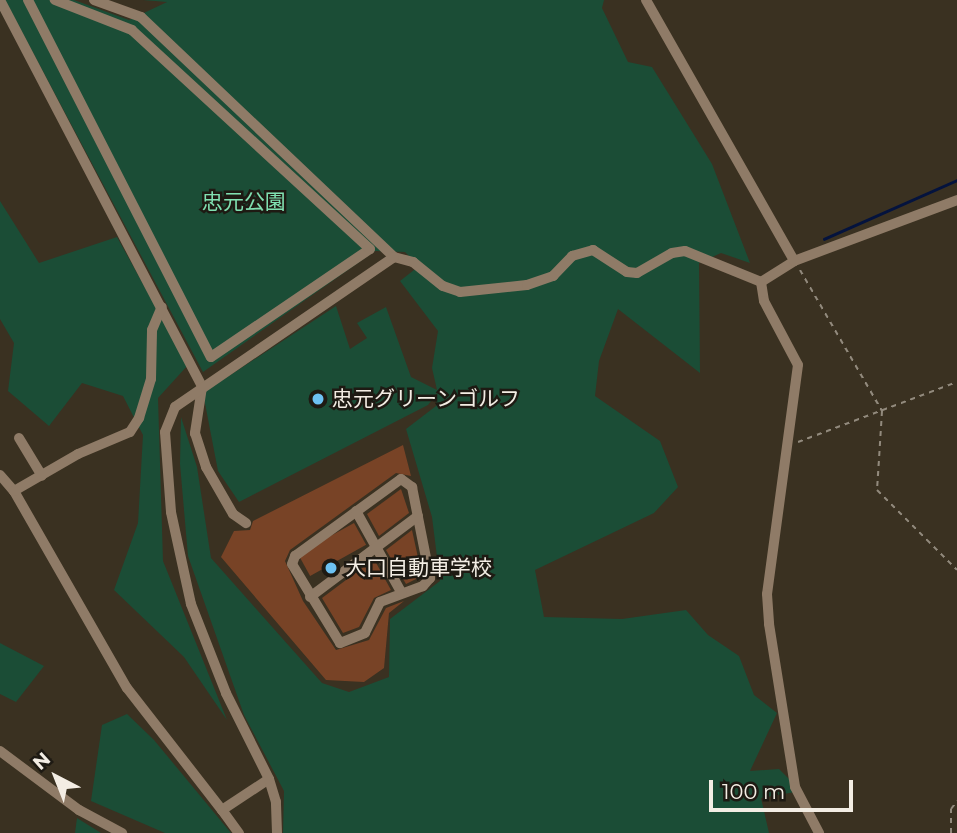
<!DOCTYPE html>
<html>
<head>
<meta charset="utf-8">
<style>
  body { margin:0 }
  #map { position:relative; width:957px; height:833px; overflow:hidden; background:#3a3121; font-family:Montserrat,"Noto Sans JP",sans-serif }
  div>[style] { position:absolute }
  .green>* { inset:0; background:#1b4d36 }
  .stream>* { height:2.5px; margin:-1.25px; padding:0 1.25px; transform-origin:1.25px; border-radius:1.25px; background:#04133e }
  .building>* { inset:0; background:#784326; transform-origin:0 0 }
  .path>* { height:2px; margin-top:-1px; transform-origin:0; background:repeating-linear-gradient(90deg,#928a7d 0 5px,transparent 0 10px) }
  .minor>* { height:10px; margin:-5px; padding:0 5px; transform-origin:5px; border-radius:5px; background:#8f7b67 }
  .dots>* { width:19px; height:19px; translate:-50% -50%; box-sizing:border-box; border:4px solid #1e1a13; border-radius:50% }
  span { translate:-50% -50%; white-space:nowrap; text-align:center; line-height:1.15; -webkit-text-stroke:5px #1e1a13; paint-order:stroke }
  .park-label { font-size:21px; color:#80e0b1 }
  .poi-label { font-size:21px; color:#f3ede4 }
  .left { translate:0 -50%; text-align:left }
  .north { position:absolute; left:21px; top:742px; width:70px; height:70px; -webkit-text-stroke:5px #1e1a13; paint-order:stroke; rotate:318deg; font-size:19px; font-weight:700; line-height:28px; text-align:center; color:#f3ede4 }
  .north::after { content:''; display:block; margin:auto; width:24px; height:32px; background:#f3ede4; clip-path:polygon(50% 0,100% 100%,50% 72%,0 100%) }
  .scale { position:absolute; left:709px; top:780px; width:144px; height:32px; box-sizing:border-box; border:4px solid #f3ede4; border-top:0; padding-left:9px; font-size:21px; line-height:24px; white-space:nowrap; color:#f3ede4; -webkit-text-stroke:5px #1e1a13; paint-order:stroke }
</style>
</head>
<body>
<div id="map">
  <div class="green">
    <div style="clip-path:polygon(5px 0,74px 0,129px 20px,167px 2px,143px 0,604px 0,602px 8px,628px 62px,652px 67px,712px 164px,750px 263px,721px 253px,699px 263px,700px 373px,618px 309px,599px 361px,595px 396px,660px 441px,678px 487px,654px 513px,535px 570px,544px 617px,622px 619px,686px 610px,708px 635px,739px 656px,754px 695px,777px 713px,750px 771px,779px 769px,801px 791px,761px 798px,769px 833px,283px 833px,284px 791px,244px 715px,188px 556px,180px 464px,181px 417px,197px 467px,211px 558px,322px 683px,349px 692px,389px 677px,390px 619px,440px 581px,432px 517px,406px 429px,436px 406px,437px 393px,428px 405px,239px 502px,218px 471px,203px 393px,336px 306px,350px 349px,367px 338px,357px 323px,386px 307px,411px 377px,437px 390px,432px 368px,438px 331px,400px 281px,419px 266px,405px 252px,375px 251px,203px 372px)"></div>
    <div style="clip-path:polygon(0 201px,39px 263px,117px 237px,188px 365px,158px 398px,163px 561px,227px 720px,184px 657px,114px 590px,138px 523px,143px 435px,123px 396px,82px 383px,49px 426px,8px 391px,14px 343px,0 319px)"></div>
    <div style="clip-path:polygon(0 643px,44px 666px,16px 702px,0 694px)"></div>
    <div style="clip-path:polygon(127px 714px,154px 740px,231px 833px,165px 833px,91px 801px,102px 725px)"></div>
    <div style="clip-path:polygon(77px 818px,101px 833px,75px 833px)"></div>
  </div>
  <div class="stream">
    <div style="left:824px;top:239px;width:145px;rotate:-23.9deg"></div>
  </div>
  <div class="building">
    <div style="clip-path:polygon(403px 445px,411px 476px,396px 473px,290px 550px,285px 561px,303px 601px,336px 650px,369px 640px,386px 608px,404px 601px,389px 613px,384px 668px,364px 682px,326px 680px,221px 557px,234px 531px,250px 530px,253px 521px)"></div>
    <div style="clip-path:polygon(401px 489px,409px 513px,379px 536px,367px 514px)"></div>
    <div style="left:354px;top:523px;width:25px;height:64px;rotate:61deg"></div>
    <div style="clip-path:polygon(412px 530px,422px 576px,406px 584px,386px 550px)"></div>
    <div style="clip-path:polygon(374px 559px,391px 590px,374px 598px,359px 627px,343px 633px,322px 598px)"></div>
  </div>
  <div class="path">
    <div style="left:800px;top:270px;width:163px;rotate:59.8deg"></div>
    <div style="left:882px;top:411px;width:79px;rotate:93.6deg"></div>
    <div style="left:877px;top:490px;width:113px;rotate:45deg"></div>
    <div style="left:798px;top:442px;width:170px;rotate:-20.7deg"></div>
    <div style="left:951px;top:833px;width:24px;rotate:-90deg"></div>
    <div style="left:951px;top:809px;width:10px;rotate:-53deg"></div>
  </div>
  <div class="minor">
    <div style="left:0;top:0;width:437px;rotate:62.4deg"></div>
    <div style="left:202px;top:387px;width:47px;rotate:98.7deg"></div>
    <div style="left:195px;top:433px;width:36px;rotate:72deg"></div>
    <div style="left:206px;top:467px;width:54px;rotate:60.1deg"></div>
    <div style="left:233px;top:514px;width:16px;rotate:35deg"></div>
    <div style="left:28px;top:0;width:401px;rotate:62.9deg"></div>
    <div style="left:211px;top:357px;width:192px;rotate:-34.2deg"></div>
    <div style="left:370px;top:249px;width:323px;rotate:-137.4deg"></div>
    <div style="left:132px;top:30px;width:83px;rotate:-158.7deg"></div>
    <div style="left:94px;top:0;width:50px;rotate:19.9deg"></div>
    <div style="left:141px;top:17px;width:349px;rotate:43.5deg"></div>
    <div style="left:394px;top:257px;width:20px;rotate:15deg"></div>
    <div style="left:413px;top:262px;width:38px;rotate:39deg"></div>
    <div style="left:443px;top:286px;width:18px;rotate:19deg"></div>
    <div style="left:460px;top:292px;width:67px;rotate:-6deg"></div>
    <div style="left:527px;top:285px;width:28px;rotate:-19deg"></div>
    <div style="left:553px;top:276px;width:28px;rotate:-46deg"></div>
    <div style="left:572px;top:256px;width:22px;rotate:-16deg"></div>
    <div style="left:593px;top:250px;width:40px;rotate:32.9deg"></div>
    <div style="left:627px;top:272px;width:10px;rotate:6deg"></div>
    <div style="left:637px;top:273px;width:40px;rotate:-29.7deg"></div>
    <div style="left:672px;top:253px;width:13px;rotate:-9deg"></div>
    <div style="left:685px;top:251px;width:82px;rotate:22.2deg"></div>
    <div style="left:761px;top:282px;width:39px;rotate:-32deg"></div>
    <div style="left:794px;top:261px;width:174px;rotate:-20.5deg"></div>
    <div style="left:646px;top:0;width:300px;rotate:60.4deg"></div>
    <div style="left:761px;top:282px;width:19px;rotate:81deg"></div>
    <div style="left:764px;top:301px;width:72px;rotate:62deg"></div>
    <div style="left:798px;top:365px;width:231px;rotate:97.7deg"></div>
    <div style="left:767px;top:594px;width:30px;rotate:86deg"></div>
    <div style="left:769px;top:624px;width:165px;rotate:80.9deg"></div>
    <div style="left:795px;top:787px;width:52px;rotate:62.4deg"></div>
    <div style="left:19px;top:438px;width:44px;rotate:58.8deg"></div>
    <div style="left:0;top:475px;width:21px;rotate:49deg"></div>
    <div style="left:14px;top:491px;width:227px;rotate:60.2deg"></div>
    <div style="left:127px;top:688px;width:155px;rotate:52.1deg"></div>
    <div style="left:222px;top:810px;width:56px;rotate:-33.4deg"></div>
    <div style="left:401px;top:479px;width:14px;rotate:36deg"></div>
    <div style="left:412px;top:487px;width:93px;rotate:78.8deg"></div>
    <div style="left:430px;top:578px;width:11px;rotate:131deg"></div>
    <div style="left:423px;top:586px;width:46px;rotate:159.6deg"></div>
    <div style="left:380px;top:602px;width:34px;rotate:116deg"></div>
    <div style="left:365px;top:633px;width:27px;rotate:158deg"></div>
    <div style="left:340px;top:643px;width:92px;rotate:-121.3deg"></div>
    <div style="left:292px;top:564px;width:9px;rotate:-69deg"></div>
    <div style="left:295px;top:556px;width:131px;rotate:-36deg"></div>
    <div style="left:14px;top:491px;width:74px;rotate:-30deg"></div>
    <div style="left:78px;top:454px;width:56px;rotate:-22.9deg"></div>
    <div style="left:130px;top:432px;width:17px;rotate:-57deg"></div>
    <div style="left:139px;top:418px;width:41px;rotate:-72.9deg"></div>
    <div style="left:151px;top:379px;width:49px;rotate:-88.8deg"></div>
    <div style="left:152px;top:330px;width:25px;rotate:-67deg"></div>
    <div style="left:356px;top:511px;width:93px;rotate:60.9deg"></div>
    <div style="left:310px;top:597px;width:135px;rotate:-36.9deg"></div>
    <div style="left:0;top:751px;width:99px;rotate:36.8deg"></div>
    <div style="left:79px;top:810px;width:49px;rotate:28.1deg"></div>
    <div style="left:222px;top:810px;width:29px;rotate:54deg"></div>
    <div style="left:277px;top:833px;width:31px;rotate:-92deg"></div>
    <div style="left:276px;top:802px;width:24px;rotate:-107deg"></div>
    <div style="left:269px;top:779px;width:96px;rotate:-116.6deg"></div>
    <div style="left:226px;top:693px;width:96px;rotate:-111.5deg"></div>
    <div style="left:191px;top:604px;width:94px;rotate:-102.3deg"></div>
    <div style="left:171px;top:512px;width:80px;rotate:-94.3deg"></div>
    <div style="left:165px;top:432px;width:27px;rotate:-68deg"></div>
    <div style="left:175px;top:407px;width:265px;rotate:-34.4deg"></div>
  </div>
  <div class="dots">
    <div style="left:318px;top:399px;background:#6dc2f3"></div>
    <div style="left:331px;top:568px;background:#6dc2f3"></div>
  </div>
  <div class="park-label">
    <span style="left:244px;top:202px">忠元公園</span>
  </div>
  <div class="poi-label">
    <span class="left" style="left:332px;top:399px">忠元グリーンゴルフ</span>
    <span class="left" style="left:345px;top:568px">大口自動車学校</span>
  </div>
  <div class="north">N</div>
  <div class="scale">100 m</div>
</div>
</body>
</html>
